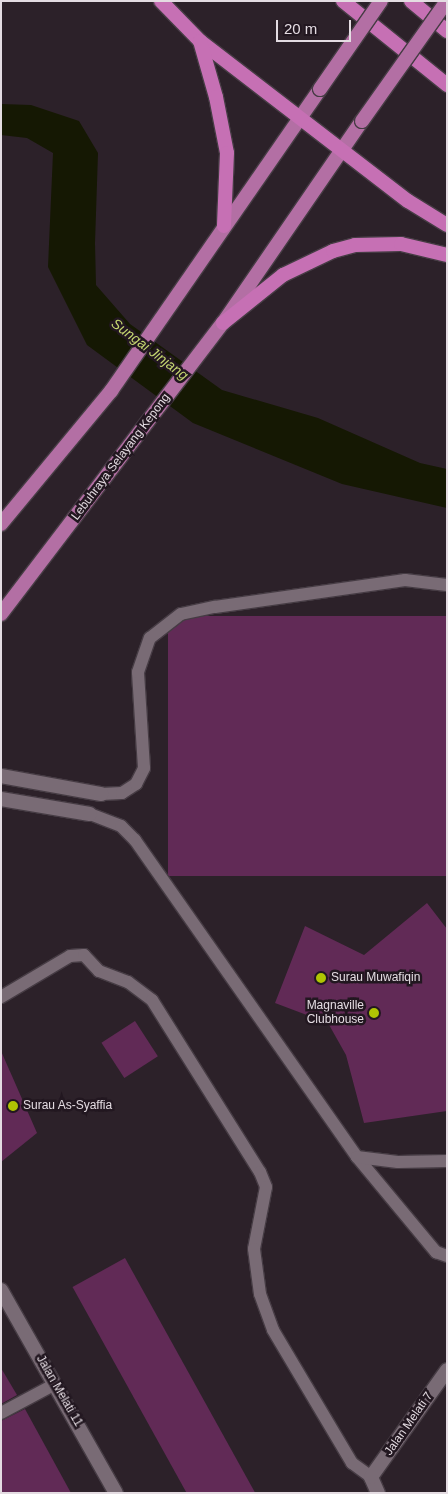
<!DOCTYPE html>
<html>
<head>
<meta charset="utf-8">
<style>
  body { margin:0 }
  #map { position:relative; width:448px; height:1494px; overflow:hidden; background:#2c2129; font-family:Arial,sans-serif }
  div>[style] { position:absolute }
  .water>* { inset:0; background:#151803 }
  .building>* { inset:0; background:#612a56; transform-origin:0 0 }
  .roads { filter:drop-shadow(1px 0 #463c44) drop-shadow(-1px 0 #463c44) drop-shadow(0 1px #463c44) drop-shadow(0 -1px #463c44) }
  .service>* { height:12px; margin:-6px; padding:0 6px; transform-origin:6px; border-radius:6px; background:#796b75 }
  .minor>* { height:14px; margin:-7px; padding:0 7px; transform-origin:7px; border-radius:7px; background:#796b75 }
  .primary>* { height:14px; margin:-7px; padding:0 7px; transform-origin:7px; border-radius:7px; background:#b36fa4 }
  .trunk>* { height:14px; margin:-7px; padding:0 7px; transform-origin:7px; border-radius:7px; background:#c670b4 }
  .bridges { filter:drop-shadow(1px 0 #463c44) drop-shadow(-1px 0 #463c44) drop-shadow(0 1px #463c44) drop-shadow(0 -1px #463c44) }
  .primary-bridge>* { height:14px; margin:-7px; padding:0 7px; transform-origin:7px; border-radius:7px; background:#b36fa4 }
  .dots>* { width:14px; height:14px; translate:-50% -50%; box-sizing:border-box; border:2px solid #221720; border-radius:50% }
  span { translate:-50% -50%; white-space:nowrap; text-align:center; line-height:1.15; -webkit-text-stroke:5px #221720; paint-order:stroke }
  .street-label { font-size:12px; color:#e4dce2 }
  .poi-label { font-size:12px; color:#e4dce2 }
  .left { translate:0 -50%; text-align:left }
  .right { translate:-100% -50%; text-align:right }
  .water-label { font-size:14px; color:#c4d670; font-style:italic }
  .frame { position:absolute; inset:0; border:2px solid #e4dce2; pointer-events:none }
  .scale { position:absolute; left:276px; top:20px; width:75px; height:22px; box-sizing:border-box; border:2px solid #e4dce2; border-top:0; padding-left:6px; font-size:15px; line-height:18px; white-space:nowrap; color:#e4dce2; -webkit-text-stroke:4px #221720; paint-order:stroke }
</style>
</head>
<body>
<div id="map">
  <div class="water">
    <div style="clip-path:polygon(1px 104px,31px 105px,79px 121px,98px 153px,95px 243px,96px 285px,130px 324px,222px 390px,318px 418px,420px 463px,447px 469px,447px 508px,342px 484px,193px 423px,87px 345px,48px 267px,53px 153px,27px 138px,1px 135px)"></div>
  </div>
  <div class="building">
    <div style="left:447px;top:616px;width:260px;height:279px;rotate:90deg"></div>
    <div style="clip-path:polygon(427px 903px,447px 929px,447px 1111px,364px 1123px,346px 1055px,328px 1023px,275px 1003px,305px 926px,364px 955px)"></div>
    <div style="left:135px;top:1021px;width:42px;height:40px;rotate:57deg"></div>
    <div style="clip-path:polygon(1px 1051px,37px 1133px,1px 1162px)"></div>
    <div style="left:125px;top:1258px;width:269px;height:60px;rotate:61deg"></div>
    <div style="clip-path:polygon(1px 1368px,17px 1395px,1px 1404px)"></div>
    <div style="clip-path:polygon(25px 1409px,71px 1493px,1px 1493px,1px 1421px)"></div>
  </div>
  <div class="roads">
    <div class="service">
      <div style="left:101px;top:794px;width:21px;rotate:-3deg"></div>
      <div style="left:122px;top:793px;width:17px;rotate:-33deg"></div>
      <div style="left:136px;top:784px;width:18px;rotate:-63deg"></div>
      <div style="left:144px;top:768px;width:96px;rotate:-93.6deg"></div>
      <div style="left:138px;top:672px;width:36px;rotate:-71deg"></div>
      <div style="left:150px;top:638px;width:39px;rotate:-38deg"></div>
      <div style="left:181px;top:614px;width:35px;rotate:-12deg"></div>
      <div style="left:215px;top:607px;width:192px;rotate:-8.1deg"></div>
      <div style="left:405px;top:580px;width:42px;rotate:6.8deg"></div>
      <div style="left:90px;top:814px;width:33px;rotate:21deg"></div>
      <div style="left:121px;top:826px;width:20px;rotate:45deg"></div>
      <div style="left:135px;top:840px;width:387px;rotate:55deg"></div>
      <div style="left:357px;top:1157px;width:124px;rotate:50.3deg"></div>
      <div style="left:436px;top:1252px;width:12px;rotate:20deg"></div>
      <div style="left:1px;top:997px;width:80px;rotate:-30.7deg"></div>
      <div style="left:70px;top:956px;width:14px;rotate:-4deg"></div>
      <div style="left:84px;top:955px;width:22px;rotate:47deg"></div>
      <div style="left:99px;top:971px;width:31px;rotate:21deg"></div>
      <div style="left:128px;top:982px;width:30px;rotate:37deg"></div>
      <div style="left:152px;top:1000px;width:203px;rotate:57.9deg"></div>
      <div style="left:260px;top:1172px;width:16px;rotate:68deg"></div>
      <div style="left:266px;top:1187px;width:63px;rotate:101deg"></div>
      <div style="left:254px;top:1249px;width:45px;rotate:82.4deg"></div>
      <div style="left:260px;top:1294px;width:38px;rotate:70deg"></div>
      <div style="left:273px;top:1330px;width:155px;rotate:59.3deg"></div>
      <div style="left:352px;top:1463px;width:24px;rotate:36deg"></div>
      <div style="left:357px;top:1157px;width:41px;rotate:7deg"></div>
      <div style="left:398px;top:1162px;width:49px;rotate:-1.2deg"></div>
      <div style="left:1px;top:1413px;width:61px;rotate:-28.2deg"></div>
    </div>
    <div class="minor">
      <div style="left:1px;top:776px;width:102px;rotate:10.2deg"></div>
      <div style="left:1px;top:799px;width:90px;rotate:9.6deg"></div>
      <div style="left:1px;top:1290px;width:233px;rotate:60.5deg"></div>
      <div style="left:378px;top:1493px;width:17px;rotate:-114deg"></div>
      <div style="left:371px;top:1477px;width:131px;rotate:-54.6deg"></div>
    </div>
    <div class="primary">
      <div style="left:1px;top:524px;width:173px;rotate:-50.4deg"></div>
      <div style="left:111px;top:391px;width:367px;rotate:-55.3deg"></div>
      <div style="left:1px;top:614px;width:366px;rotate:-52.7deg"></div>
      <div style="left:223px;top:323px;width:245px;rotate:-55.5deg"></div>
    </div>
    <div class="trunk">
      <div style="left:161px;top:1px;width:56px;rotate:45.7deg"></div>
      <div style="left:200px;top:41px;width:262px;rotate:37.6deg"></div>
      <div style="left:408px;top:201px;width:46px;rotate:31.6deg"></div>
      <div style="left:343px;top:1px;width:134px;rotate:38.9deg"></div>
      <div style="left:411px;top:1px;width:47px;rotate:39.8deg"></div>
      <div style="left:200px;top:41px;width:58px;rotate:74.1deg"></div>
      <div style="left:216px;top:97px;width:57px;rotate:78.9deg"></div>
      <div style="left:227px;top:153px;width:73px;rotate:92.4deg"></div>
      <div style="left:223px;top:323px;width:77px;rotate:-38.7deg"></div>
      <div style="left:283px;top:275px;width:55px;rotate:-25.6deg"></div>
      <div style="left:333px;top:251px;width:23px;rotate:-15deg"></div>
      <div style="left:355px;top:245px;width:46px;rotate:-1.2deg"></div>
      <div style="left:401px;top:244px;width:47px;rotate:13.4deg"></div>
    </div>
  </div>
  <div class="bridges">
    <div class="primary-bridge">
      <div style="left:320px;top:89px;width:107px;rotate:-55.3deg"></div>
      <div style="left:362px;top:121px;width:147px;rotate:-54.7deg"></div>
    </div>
  </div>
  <div class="dots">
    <div style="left:321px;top:978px;background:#b0c503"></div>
    <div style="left:374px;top:1013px;background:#b0c503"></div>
    <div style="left:13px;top:1106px;background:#b0c503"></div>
  </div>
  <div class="street-label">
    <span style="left:121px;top:457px;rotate:-53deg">Lebuhraya Selayang Kepong</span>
    <span style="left:59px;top:1391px;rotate:60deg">Jalan Melati 11</span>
    <span style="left:409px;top:1424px;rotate:-55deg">Jalan Melati 7</span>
  </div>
  <div class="poi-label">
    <span class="left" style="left:331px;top:978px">Surau Muwafiqin</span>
    <span class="right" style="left:364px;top:1013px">Magnaville<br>Clubhouse</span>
    <span class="left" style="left:23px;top:1106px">Surau As-Syaffia</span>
  </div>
  <div class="water-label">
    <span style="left:150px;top:349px;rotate:37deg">Sungai Jinjang</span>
  </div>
  <div class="frame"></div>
  <div class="scale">20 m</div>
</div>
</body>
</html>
